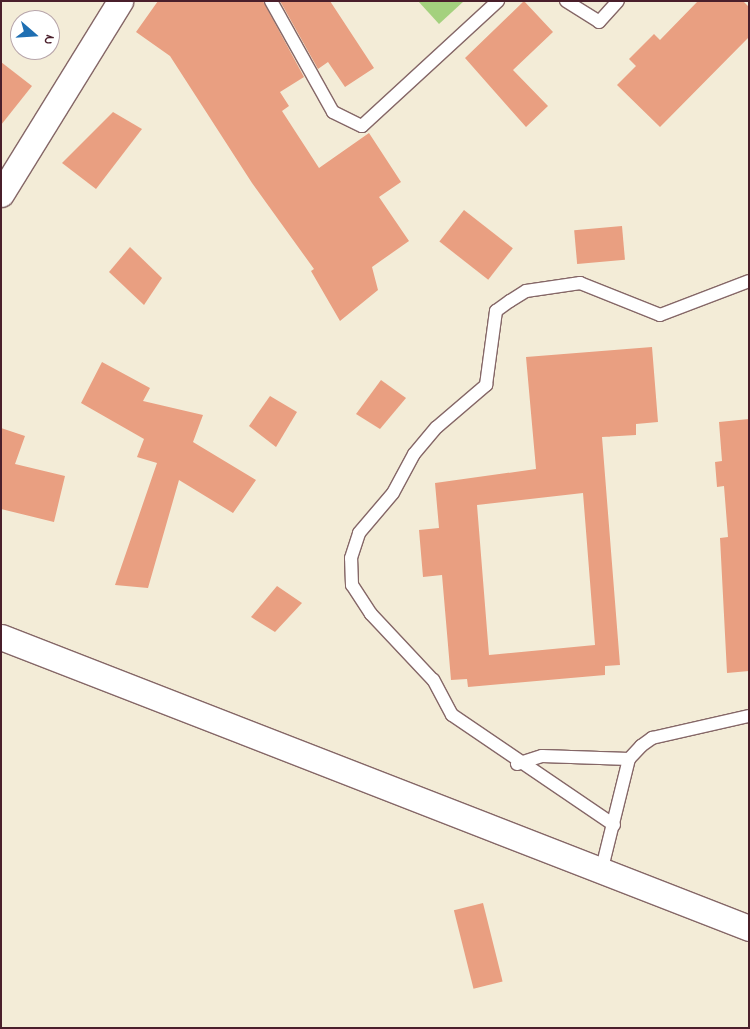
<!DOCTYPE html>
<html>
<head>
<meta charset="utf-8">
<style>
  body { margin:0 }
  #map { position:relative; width:750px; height:1029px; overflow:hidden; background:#f3ecd7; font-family:"Indie Flower",sans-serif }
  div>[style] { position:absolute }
  .green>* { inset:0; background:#a4d17e }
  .building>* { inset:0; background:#e99f81; transform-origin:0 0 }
  .roads { filter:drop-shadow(1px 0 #856767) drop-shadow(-1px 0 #856767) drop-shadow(0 1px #856767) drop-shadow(0 -1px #856767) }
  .service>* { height:12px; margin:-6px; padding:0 6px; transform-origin:6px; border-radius:6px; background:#fff }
  .minor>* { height:25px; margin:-12.5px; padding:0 12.5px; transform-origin:12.5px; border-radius:12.5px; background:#fff }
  span { translate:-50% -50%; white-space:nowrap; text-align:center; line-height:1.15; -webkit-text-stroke:4px #fff; paint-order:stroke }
  .frame { position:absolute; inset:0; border:2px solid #4a1f2b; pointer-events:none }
  .north { position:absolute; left:10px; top:10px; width:50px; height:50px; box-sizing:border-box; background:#fff; border:1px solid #b7a5aa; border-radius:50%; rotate:109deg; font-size:14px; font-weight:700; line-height:20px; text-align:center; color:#4a1f2b }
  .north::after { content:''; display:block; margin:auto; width:18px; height:22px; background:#1f6fb2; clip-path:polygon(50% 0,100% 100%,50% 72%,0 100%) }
</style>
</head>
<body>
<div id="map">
  <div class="green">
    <div style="clip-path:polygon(418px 1px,464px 1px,439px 24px)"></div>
  </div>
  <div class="building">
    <div style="clip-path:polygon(158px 1px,263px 1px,304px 77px,280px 92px,289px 106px,282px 111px,319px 168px,369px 133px,401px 182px,379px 197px,409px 241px,372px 267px,378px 290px,340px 321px,311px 271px,314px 269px,252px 183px,170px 56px,136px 32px)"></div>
    <div style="clip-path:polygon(280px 1px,330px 1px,374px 68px,345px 87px,328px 62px,318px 69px)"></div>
    <div style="clip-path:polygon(524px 1px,553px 32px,513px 70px,548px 106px,526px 127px,465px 58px)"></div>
    <div style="clip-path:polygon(698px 1px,743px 1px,749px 7px,749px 37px,660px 127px,617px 85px,636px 66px,629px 59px,654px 34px,660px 40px)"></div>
    <div style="clip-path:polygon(1px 62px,32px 86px,1px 125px)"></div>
    <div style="clip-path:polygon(113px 112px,142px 129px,96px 189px,62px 163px)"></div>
    <div style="left:464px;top:210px;width:62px;height:40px;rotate:38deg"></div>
    <div style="left:622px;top:226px;width:34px;height:48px;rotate:85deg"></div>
    <div style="clip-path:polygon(130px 247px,162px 278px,144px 305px,109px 272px)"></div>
    <div style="clip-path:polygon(evenodd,652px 347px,658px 422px,636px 424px,636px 435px,602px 437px,620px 665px,605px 666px,605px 675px,468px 687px,467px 679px,451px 680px,442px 575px,423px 577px,419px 530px,439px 528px,435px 483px,536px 469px,526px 357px,652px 347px,583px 493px,595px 645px,489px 655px,477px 505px,583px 493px)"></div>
    <div style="clip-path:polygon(102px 362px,150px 388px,143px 401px,203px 415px,193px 442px,256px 480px,233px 513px,179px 480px,148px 588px,115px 585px,157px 463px,137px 457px,144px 439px,81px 403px)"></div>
    <div style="clip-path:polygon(381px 380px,406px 398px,380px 429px,356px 414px)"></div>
    <div style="clip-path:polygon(270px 396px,297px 412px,276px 447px,249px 426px)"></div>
    <div style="clip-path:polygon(749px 419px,749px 671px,727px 673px,720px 538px,728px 537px,724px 486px,717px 487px,715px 462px,722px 461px,719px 422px)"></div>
    <div style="clip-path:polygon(1px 428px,25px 436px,15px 464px,65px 476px,54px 522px,1px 509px)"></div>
    <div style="clip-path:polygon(277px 586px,302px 603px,275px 632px,251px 617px)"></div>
    <div style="left:483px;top:903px;width:81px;height:30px;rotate:76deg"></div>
  </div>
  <div class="roads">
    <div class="service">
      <div style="left:271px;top:1px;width:127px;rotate:60.8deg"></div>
      <div style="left:333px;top:112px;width:32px;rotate:26deg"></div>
      <div style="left:362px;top:126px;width:185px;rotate:-42.6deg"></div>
      <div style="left:566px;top:1px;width:39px;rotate:32deg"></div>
      <div style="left:599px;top:22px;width:28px;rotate:-48deg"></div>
      <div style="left:517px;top:764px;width:26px;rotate:-18deg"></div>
      <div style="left:542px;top:756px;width:87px;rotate:2deg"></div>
      <div style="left:614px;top:825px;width:196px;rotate:-145.8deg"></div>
      <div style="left:452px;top:715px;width:40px;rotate:-118deg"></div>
      <div style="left:433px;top:680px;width:91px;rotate:-133.2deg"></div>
      <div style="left:371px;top:614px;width:35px;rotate:-123deg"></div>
      <div style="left:352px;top:585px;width:27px;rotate:-92deg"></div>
      <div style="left:351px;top:558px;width:26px;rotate:-72deg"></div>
      <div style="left:359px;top:533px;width:52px;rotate:-49.6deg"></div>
      <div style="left:393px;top:493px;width:44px;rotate:-61.7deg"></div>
      <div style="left:414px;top:454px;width:35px;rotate:-50deg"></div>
      <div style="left:437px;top:427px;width:65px;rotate:-40.6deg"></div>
      <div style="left:486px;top:385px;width:75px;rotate:-82.3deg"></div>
      <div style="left:496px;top:311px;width:17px;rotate:-36deg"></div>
      <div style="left:510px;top:301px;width:19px;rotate:-32deg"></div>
      <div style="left:526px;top:291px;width:55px;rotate:-8.4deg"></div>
      <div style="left:580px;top:283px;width:86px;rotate:21.8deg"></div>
      <div style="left:660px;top:315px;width:95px;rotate:-20.9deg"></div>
      <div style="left:601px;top:872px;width:116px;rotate:-76.1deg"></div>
      <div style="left:629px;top:759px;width:18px;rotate:-47deg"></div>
      <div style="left:641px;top:746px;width:14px;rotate:-36deg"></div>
      <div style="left:652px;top:738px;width:99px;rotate:-12.8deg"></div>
    </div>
    <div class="minor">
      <div style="left:1px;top:194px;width:227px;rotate:-58.3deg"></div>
      <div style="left:1px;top:637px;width:803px;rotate:21.26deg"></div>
    </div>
  </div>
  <div class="frame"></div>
  <div class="north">N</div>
</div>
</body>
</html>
